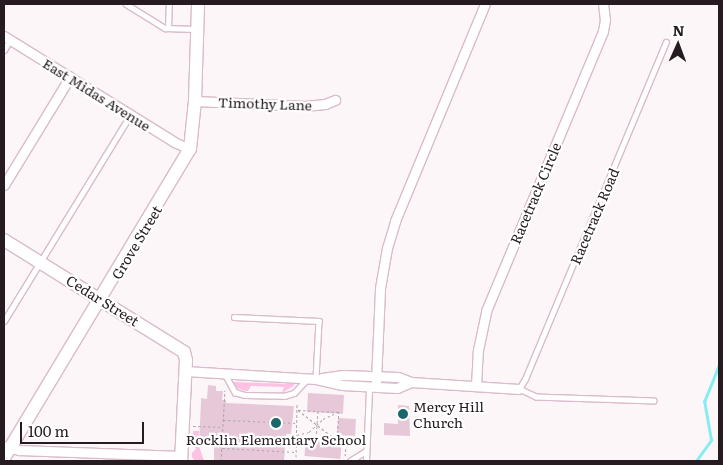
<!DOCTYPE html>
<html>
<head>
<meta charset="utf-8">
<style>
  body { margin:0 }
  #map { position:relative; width:723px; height:465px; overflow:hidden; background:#fcf6f9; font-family:Literata,serif }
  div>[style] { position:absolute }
  .green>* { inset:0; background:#fdc1e1 }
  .stream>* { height:2.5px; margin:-1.25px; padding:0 1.25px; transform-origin:1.25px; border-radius:1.25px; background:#88edf2 }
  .building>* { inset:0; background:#e7c8d8; transform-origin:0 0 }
  .path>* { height:1px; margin-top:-0.5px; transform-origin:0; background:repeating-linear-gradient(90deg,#aea6aa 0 2.5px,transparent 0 5px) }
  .roads { filter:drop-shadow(1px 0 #dabbcb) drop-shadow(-1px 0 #dabbcb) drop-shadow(0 1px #dabbcb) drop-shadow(0 -1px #dabbcb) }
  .lane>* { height:4.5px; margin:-2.25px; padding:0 2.25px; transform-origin:2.25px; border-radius:2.25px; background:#fff }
  .street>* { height:9px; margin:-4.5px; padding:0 4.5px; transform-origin:4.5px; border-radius:4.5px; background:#fff }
  .secondary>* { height:12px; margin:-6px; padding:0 6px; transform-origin:6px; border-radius:6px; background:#fff }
  .dots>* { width:14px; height:14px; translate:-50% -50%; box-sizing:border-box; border:2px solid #fff; border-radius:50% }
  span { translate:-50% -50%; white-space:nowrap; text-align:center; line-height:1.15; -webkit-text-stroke:4.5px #fff; paint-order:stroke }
  .street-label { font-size:14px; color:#261b21 }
  .poi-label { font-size:14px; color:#261b21 }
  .left { translate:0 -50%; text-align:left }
  .frame { position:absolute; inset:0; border:5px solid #261b21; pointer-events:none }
  .north { position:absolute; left:653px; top:20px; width:50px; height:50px; -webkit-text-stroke:4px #fff; paint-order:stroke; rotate:2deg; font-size:14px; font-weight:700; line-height:20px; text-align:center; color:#261b21 }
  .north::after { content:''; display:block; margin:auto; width:18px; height:22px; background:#261b21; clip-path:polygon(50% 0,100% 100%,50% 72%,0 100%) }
  .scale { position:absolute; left:20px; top:422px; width:124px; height:22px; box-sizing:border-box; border:2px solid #261b21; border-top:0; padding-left:6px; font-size:15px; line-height:18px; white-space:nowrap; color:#261b21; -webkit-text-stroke:4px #fff; paint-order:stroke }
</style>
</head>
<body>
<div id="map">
  <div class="green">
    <div style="clip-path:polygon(233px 382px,293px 384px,295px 385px,282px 393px,284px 387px,251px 386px,248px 391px,245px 391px,237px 388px)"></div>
    <div style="clip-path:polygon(193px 431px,199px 431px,198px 443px,204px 461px,195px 461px,192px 457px,192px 453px,196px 449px,193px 444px)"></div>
  </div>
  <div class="stream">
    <div style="left:696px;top:461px;width:26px;rotate:-54deg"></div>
    <div style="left:711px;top:440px;width:39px;rotate:-100deg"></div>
    <div style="left:704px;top:402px;width:40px;rotate:-68deg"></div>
  </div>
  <div class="building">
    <div style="clip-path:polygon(208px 385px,216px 386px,216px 391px,223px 391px,222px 400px,226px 400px,226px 403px,294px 406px,291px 434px,286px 434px,284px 461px,214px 461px,214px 444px,199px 444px,201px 402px,201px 398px,207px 399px)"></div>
    <div style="left:308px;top:393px;width:36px;height:19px;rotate:3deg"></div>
    <div style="clip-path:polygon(398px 405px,409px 406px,410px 436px,384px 435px,384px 423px,398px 424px)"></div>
    <div style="left:338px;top:418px;width:18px;height:17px;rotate:3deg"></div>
    <div style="left:306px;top:438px;width:36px;height:18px;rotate:5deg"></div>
  </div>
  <div class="path">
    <div style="left:298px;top:410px;width:46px;rotate:37.9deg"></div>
    <div style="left:298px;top:410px;width:20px;rotate:3deg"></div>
    <div style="left:318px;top:411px;width:26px;rotate:94deg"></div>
    <div style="left:223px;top:420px;width:74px;rotate:2.3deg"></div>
    <div style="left:193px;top:426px;width:29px;rotate:2deg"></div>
    <div style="left:297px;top:435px;width:12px;rotate:-14deg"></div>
    <div style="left:309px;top:432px;width:19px;rotate:-43deg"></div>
    <div style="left:323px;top:419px;width:14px;rotate:-25deg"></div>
    <div style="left:296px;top:436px;width:41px;rotate:2.8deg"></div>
    <div style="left:337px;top:438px;width:26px;rotate:-86deg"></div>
    <div style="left:339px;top:412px;width:21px;rotate:-177deg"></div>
    <div style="left:222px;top:448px;width:74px;rotate:3.1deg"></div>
    <div style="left:345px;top:456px;width:9px;rotate:-84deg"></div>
    <div style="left:296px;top:457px;width:53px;rotate:-88.9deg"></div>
    <div style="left:221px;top:461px;width:71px;rotate:-86.8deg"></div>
  </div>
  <div class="roads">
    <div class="lane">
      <div style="left:126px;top:4px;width:46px;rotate:31.6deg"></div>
      <div style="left:165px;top:28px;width:30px;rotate:2deg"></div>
      <div style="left:168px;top:28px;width:24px;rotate:-88deg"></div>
      <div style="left:4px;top:50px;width:12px;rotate:-59deg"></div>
      <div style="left:234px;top:317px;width:85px;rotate:2.7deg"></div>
      <div style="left:319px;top:321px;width:58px;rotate:93deg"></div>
      <div style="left:4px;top:321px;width:241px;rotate:-58.5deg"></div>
      <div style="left:225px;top:374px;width:21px;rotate:61deg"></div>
      <div style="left:235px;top:392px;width:10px;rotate:17deg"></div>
      <div style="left:245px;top:395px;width:39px;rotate:1deg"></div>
      <div style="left:284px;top:396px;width:10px;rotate:-17deg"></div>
      <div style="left:294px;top:393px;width:21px;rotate:-47deg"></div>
      <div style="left:654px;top:401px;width:118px;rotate:-178.1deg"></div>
      <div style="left:536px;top:397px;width:19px;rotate:-155deg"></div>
      <div style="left:519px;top:389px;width:12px;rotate:-59deg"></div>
      <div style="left:525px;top:379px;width:365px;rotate:-67.3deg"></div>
      <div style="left:350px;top:461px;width:19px;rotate:-32deg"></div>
      <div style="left:366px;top:461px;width:72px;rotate:-87.6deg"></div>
      <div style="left:369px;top:389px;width:4px;rotate:-45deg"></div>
    </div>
    <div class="street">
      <div style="left:4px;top:36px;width:200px;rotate:31.9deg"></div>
      <div style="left:174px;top:142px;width:17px;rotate:24deg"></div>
      <div style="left:195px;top:101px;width:110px;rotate:2.6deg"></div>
      <div style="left:305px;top:106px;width:20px;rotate:-6deg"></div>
      <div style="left:325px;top:104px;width:11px;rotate:-22deg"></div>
      <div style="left:4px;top:185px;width:127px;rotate:-58.6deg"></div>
      <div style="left:185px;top:371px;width:131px;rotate:3.5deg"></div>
      <div style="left:316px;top:379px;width:27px;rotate:13deg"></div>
      <div style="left:342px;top:385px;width:55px;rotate:3.1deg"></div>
      <div style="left:397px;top:388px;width:15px;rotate:-23deg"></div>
      <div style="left:322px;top:378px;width:21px;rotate:-8deg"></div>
      <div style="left:343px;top:375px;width:55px;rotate:2.1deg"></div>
      <div style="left:398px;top:377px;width:14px;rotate:21deg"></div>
      <div style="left:411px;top:382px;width:108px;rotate:3.7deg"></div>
      <div style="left:376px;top:381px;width:93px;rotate:-87.5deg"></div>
      <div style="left:380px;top:288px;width:41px;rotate:-80.1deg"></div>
      <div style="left:387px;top:248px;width:28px;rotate:-73deg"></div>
      <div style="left:395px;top:221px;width:235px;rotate:-67.5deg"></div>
      <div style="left:476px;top:386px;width:36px;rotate:-87deg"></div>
      <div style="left:478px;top:350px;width:40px;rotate:-78deg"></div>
      <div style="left:486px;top:311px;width:303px;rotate:-67.3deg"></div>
      <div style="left:603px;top:31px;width:11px;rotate:-80deg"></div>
      <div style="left:605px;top:20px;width:16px;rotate:-97deg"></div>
      <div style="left:4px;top:446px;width:16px;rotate:15deg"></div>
      <div style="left:19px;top:450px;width:163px;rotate:2.1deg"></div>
    </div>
    <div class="secondary">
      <div style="left:4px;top:240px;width:212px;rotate:31.9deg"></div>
      <div style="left:184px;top:352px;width:8px;rotate:76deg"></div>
      <div style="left:186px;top:360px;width:101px;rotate:92.8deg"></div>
      <div style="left:4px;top:458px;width:361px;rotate:-59deg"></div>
      <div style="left:190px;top:149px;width:48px;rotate:-84.1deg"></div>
      <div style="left:195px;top:101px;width:97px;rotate:-88.2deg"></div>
    </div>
  </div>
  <div class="dots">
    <div style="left:403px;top:414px;background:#19676a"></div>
    <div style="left:276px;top:423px;background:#19676a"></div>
  </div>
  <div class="street-label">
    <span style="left:97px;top:94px;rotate:32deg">East Midas Avenue</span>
    <span style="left:265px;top:103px;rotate:2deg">Timothy Lane</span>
    <span style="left:535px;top:193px;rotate:-67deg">Racetrack Circle</span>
    <span style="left:594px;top:216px;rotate:-67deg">Racetrack Road</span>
    <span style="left:136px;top:242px;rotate:-59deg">Grove Street</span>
    <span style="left:103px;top:300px;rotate:32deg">Cedar Street</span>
  </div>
  <div class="poi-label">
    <span class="left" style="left:413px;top:414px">Mercy Hill<br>Church</span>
    <span style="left:276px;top:439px">Rocklin Elementary School</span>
  </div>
  <div class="frame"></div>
  <div class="north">N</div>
  <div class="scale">100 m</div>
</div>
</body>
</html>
